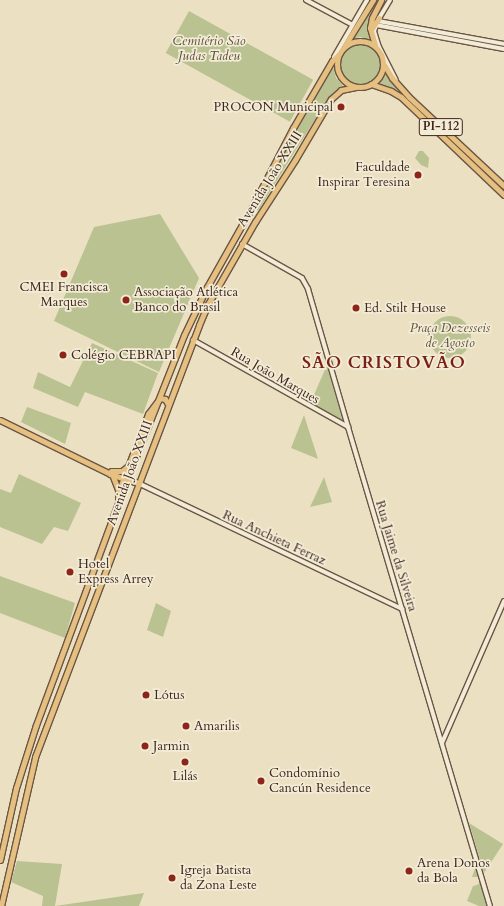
<!DOCTYPE html>
<html>
<head>
<meta charset="utf-8">
<style>
  body { margin:0 }
  #map { position:relative; width:504px; height:906px; overflow:hidden; background:#ebe1c2; font-family:Cardo,serif }
  div>[style] { position:absolute }
  .green>* { inset:0; background:#bac291; transform-origin:0 0 }
  .round { border-radius:50% }
  .roads { filter:drop-shadow(1px 0 #6b5546) drop-shadow(-1px 0 #6b5546) drop-shadow(0 1px #6b5546) drop-shadow(0 -1px #6b5546) }
  .minor>* { height:4px; margin:-2px; padding:0 2px; transform-origin:2px; border-radius:2px; background:#f2ecd7 }
  .major>* { height:5px; margin:-2.5px; padding:0 2.5px; transform-origin:2.5px; border-radius:2.5px; background:#e6c081 }
  .major>.ring { margin:-2.5px; padding:0; box-sizing:content-box; background:none; border:5px solid #e6c081; border-radius:50% }
  .dots>* { width:11px; height:11px; translate:-50% -50%; box-sizing:border-box; border:2px solid #f2ecd7; border-radius:50% }
  span { translate:-50% -50%; white-space:nowrap; text-align:center; line-height:1.15; -webkit-text-stroke:3.5px #f2ecd7; paint-order:stroke }
  .shield-label span { padding:1px 3px; background:#f2ecd7; border:1px solid; border-radius:3px; -webkit-text-stroke-width:0 }
  .shield-label { font-size:12px; color:#40261c; font-weight:700 }
  .park-label { font-size:13px; color:#5e4d39; font-style:italic }
  .poi-label { font-size:13px; color:#40261c }
  .right { translate:-100% -50%; text-align:right }
  .left { translate:0 -50%; text-align:left }
  .street-label { font-size:13px; color:#40261c }
  .district-label { font-size:17px; color:#7a1f14; font-weight:700; letter-spacing:1px }
</style>
</head>
<body>
<div id="map">
  <div class="green">
    <div style="clip-path:polygon(377px 0,379px 0,368px 24px,370px 40px,360px 37px,349px 40px)"></div>
    <div style="left:189px;top:11px;width:142px;height:48px;rotate:29deg"></div>
    <div class="round" style="left:340px;top:44px;width:40px;height:40px"></div>
    <div style="clip-path:polygon(333px 66px,336px 78px,344px 87px,339px 88px,329px 97px,258px 211px,255px 208px,256px 203px)"></div>
    <div style="clip-path:polygon(384px 71px,395px 85px,398px 90px,376px 83px)"></div>
    <div style="clip-path:polygon(419px 151px,423px 151px,429px 158px,428px 168px,421px 165px,415px 158px)"></div>
    <div style="clip-path:polygon(160px 214px,199px 278px,159px 372px,54px 321px,94px 227px)"></div>
    <div class="round" style="left:429px;top:316px;width:42px;height:42px"></div>
    <div style="clip-path:polygon(92px 343px,158px 373px,143px 414px,85px 392px,78px 407px,33px 388px,38px 372px,70px 387px)"></div>
    <div style="clip-path:polygon(327px 365px,343px 422px,310px 404px)"></div>
    <div style="clip-path:polygon(27px 407px,71px 423px,65px 444px,21px 422px)"></div>
    <div style="clip-path:polygon(304px 415px,318px 459px,291px 448px)"></div>
    <div style="clip-path:polygon(19px 474px,81px 503px,68px 531px,54px 527px,42px 544px,0 527px,0 489px,11px 493px)"></div>
    <div style="clip-path:polygon(324px 477px,332px 502px,310px 507px)"></div>
    <div style="clip-path:polygon(0 576px,75px 603px,65px 638px,0 613px)"></div>
    <div style="clip-path:polygon(156px 603px,171px 611px,163px 637px,147px 630px)"></div>
    <div style="clip-path:polygon(469px 823px,503px 844px,484px 873px)"></div>
    <div style="clip-path:polygon(17px 861px,62px 864px,55px 906px,144px 893px,139px 906px,42px 906px,43px 896px,11px 882px)"></div>
    <div style="clip-path:polygon(476px 866px,488px 906px,479px 906px,467px 901px,473px 886px,477px 885px,480px 882px,478px 877px,472px 877px)"></div>
  </div>
  <div class="roads">
    <div class="minor">
      <div style="left:306px;top:0;width:51px;rotate:28.1deg"></div>
      <div style="left:390px;top:0;width:21px;rotate:121deg"></div>
      <div style="left:379px;top:18px;width:14px;rotate:111deg"></div>
      <div style="left:374px;top:31px;width:17px;rotate:73deg"></div>
      <div style="left:379px;top:47px;width:37px;rotate:63deg"></div>
      <div style="left:378px;top:21px;width:128px;rotate:10.3deg"></div>
      <div style="left:376px;top:25px;width:130px;rotate:10.6deg"></div>
      <div style="left:334px;top:57px;width:66px;rotate:-59.9deg"></div>
      <div style="left:242px;top:244px;width:69px;rotate:29.5deg"></div>
      <div style="left:302px;top:278px;width:13px;rotate:61deg"></div>
      <div style="left:308px;top:289px;width:144px;rotate:73.8deg"></div>
      <div style="left:348px;top:427px;width:500px;rotate:73.5deg"></div>
      <div style="left:193px;top:340px;width:178px;rotate:29.3deg"></div>
      <div style="left:138px;top:483px;width:293px;rotate:25.5deg"></div>
      <div style="left:442px;top:743px;width:155px;rotate:-66.4deg"></div>
    </div>
    <div class="major">
      <div style="left:372px;top:28px;width:12px;rotate:-55deg"></div>
      <div class="ring" style="left:337px;top:41px;width:41px;height:41px"></div>
      <div style="left:345px;top:45px;width:53px;rotate:-58.1deg"></div>
      <div style="left:375px;top:45px;width:18px;rotate:-106deg"></div>
      <div style="left:370px;top:28px;width:10px;rotate:-79deg"></div>
      <div style="left:372px;top:18px;width:20px;rotate:-63deg"></div>
      <div style="left:383px;top:63px;width:17px;rotate:59deg"></div>
      <div style="left:392px;top:78px;width:25px;rotate:48deg"></div>
      <div style="left:409px;top:97px;width:130px;rotate:43.1deg"></div>
      <div style="left:371px;top:84px;width:21px;rotate:19deg"></div>
      <div style="left:391px;top:91px;width:12px;rotate:31deg"></div>
      <div style="left:401px;top:97px;width:142px;rotate:43.6deg"></div>
      <div style="left:0;top:420px;width:123px;rotate:26.1deg"></div>
      <div style="left:110px;top:474px;width:29px;rotate:18deg"></div>
      <div style="left:111px;top:471px;width:11px"></div>
      <div style="left:122px;top:471px;width:8px;rotate:-40deg"></div>
      <div style="left:112px;top:474px;width:17px;rotate:69deg"></div>
      <div style="left:118px;top:500px;width:7px;rotate:-90deg"></div>
      <div style="left:118px;top:493px;width:85px;rotate:-69.2deg"></div>
      <div style="left:148px;top:414px;width:20px;rotate:-53deg"></div>
      <div style="left:160px;top:398px;width:5px;rotate:11deg"></div>
      <div style="left:165px;top:399px;width:6px;rotate:59deg"></div>
      <div style="left:0;top:860px;width:74px;rotate:-77.5deg"></div>
      <div style="left:16px;top:788px;width:66px;rotate:-72.4deg"></div>
      <div style="left:36px;top:725px;width:262px;rotate:-69.7deg"></div>
      <div style="left:127px;top:479px;width:155px;rotate:-68.4deg"></div>
      <div style="left:184px;top:335px;width:53px;rotate:-64.4deg"></div>
      <div style="left:207px;top:287px;width:92px;rotate:-60.6deg"></div>
      <div style="left:252px;top:207px;width:89px;rotate:-62.6deg"></div>
      <div style="left:293px;top:128px;width:78px;rotate:-59.8deg"></div>
      <div style="left:332px;top:61px;width:10px;rotate:-45deg"></div>
      <div style="left:1px;top:906px;width:153px;rotate:-77.1deg"></div>
      <div style="left:35px;top:757px;width:462px;rotate:-69.2deg"></div>
      <div style="left:199px;top:325px;width:23px;rotate:-67deg"></div>
      <div style="left:208px;top:304px;width:95px;rotate:-60.2deg"></div>
      <div style="left:255px;top:222px;width:74px;rotate:-57.2deg"></div>
      <div style="left:295px;top:160px;width:71px;rotate:-59.5deg"></div>
      <div style="left:331px;top:99px;width:13px;rotate:-42deg"></div>
      <div style="left:341px;top:90px;width:15px;rotate:-11deg"></div>
    </div>
  </div>
  <div class="dots">
    <div style="left:341px;top:107px;background:#8f2418"></div>
    <div style="left:418px;top:175px;background:#8f2418"></div>
    <div style="left:64px;top:274px;background:#8f2418"></div>
    <div style="left:126px;top:300px;background:#8f2418"></div>
    <div style="left:356px;top:308px;background:#8f2418"></div>
    <div style="left:63px;top:355px;background:#8f2418"></div>
    <div style="left:70px;top:572px;background:#8f2418"></div>
    <div style="left:146px;top:695px;background:#8f2418"></div>
    <div style="left:186px;top:726px;background:#8f2418"></div>
    <div style="left:145px;top:746px;background:#8f2418"></div>
    <div style="left:185px;top:762px;background:#8f2418"></div>
    <div style="left:261px;top:781px;background:#8f2418"></div>
    <div style="left:409px;top:871px;background:#8f2418"></div>
    <div style="left:172px;top:878px;background:#8f2418"></div>
  </div>
  <div class="shield-label">
    <span style="left:441px;top:127px">PI-112</span>
  </div>
  <div class="park-label">
    <span style="left:209px;top:49px">Cemitério São<br>Judas Tadeu</span>
    <span style="left:450px;top:336px">Praça Dezesseis<br>de Agosto</span>
  </div>
  <div class="poi-label">
    <span class="right" style="left:333px;top:107px">PROCON Municipal</span>
    <span class="right" style="left:410px;top:175px">Faculdade<br>Inspirar Teresina</span>
    <span style="left:64px;top:295px">CMEI Francisca<br>Marques</span>
    <span class="left" style="left:134px;top:300px">Associação Atlética<br>Banco do Brasil</span>
    <span class="left" style="left:364px;top:308px">Ed. Stilt House</span>
    <span class="left" style="left:71px;top:355px">Colégio CEBRAPI</span>
    <span class="left" style="left:78px;top:572px">Hotel<br>Express Arrey</span>
    <span class="left" style="left:154px;top:695px">Lótus</span>
    <span class="left" style="left:194px;top:726px">Amarilis</span>
    <span class="left" style="left:153px;top:746px">Jarmin</span>
    <span class="left" style="left:269px;top:781px">Condomínio<br>Cancún Residence</span>
    <span style="left:185px;top:776px">Lilás</span>
    <span class="left" style="left:417px;top:871px">Arena Donos<br>da Bola</span>
    <span class="left" style="left:180px;top:878px">Igreja Batista<br>da Zona Leste</span>
  </div>
  <div class="street-label">
    <span style="left:270px;top:179px;rotate:-58deg">Avenida João XXIII</span>
    <span style="left:275px;top:376px;rotate:30deg">Rua João Marques</span>
    <span style="left:130px;top:473px;rotate:-70deg">Avenida João XXIII</span>
    <span style="left:274px;top:538px;rotate:25deg">Rua Anchieta Ferraz</span>
    <span style="left:396px;top:556px;rotate:73deg">Rua Jaime da Silveira</span>
  </div>
  <div class="district-label">
    <span style="left:384px;top:363px">SÃO CRISTOVÃO</span>
  </div>
</div>
</body>
</html>
